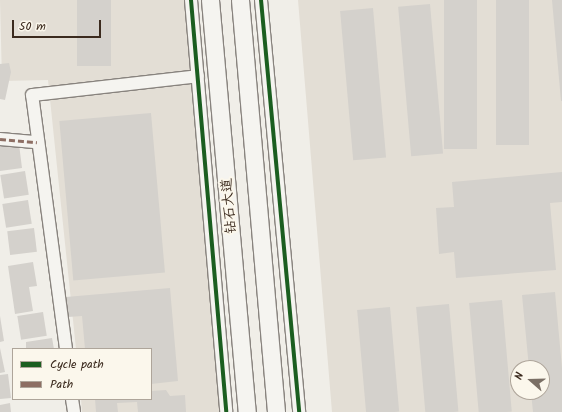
<!DOCTYPE html>
<html>
<head>
<meta charset="utf-8">
<style>
  body { margin:0 }
  #map { position:relative; width:562px; height:412px; overflow:hidden; background:#f0eee8; font-family:Kalam,"LXGW WenKai TC",sans-serif }
  div>[style] { position:absolute }
  .built>* { inset:0; background:#e3ded5 }
  .building>* { inset:0; background:#d4d1cc; transform-origin:0 0 }
  .roads { filter:drop-shadow(1px 0 #88837e) drop-shadow(-1px 0 #88837e) drop-shadow(0 1px #88837e) drop-shadow(0 -1px #88837e) }
  .minor>* { height:12px; margin:-6px; padding:0 6px; transform-origin:6px; border-radius:6px; background:#f5f4f0 }
  .highway>* { height:17px; margin:-8.5px; padding:0 8.5px; transform-origin:8.5px; border-radius:8.5px; background:#f5f4f0 }
  .quiet>* { height:3px; margin-top:-1.5px; transform-origin:0; background:repeating-linear-gradient(90deg,#8d6e63 0 6px,transparent 0 9px) }
  .cycleway>* { height:4px; margin:-2px; padding:0 2px; transform-origin:2px; border-radius:2px; background:#1b5e20 }
  span { translate:-50% -50%; white-space:nowrap; text-align:center; line-height:1.15; -webkit-text-stroke:4px #fbf7ec; paint-order:stroke }
  .street-label { font-size:14px; color:#3b2a1e }
  .legend { position:absolute; left:12px; top:348px; width:140px; height:52px; box-sizing:border-box; background:#fbf7ec; border:1px solid #aea59a; margin:0; padding:5px 7px; list-style:none; font-size:12px; color:#3b2a1e }
  .legend li { display:flex; align-items:center; gap:8px; height:20px }
  .legend b { width:20px; border:1px solid #aea59a }
  .north { position:absolute; left:510px; top:360px; width:40px; height:40px; box-sizing:border-box; background:#fbf7ec; border:1px solid #aea59a; border-radius:50%; rotate:290deg; font-size:11px; font-weight:700; line-height:16px; text-align:center; color:#3b2a1e }
  .north::after { content:''; display:block; margin:auto; width:14px; height:18px; background:#7a6f65; clip-path:polygon(50% 0,100% 100%,50% 72%,0 100%) }
  .scale { position:absolute; left:12px; top:20px; width:89px; height:18px; box-sizing:border-box; border:2px solid #3b2a1e; border-top:0; padding-left:5px; font-size:12px; line-height:14px; white-space:nowrap; color:#3b2a1e; -webkit-text-stroke:3px #fbf7ec; paint-order:stroke }
</style>
</head>
<body>
<div id="map">
  <div class="built">
    <div style="clip-path:polygon(0 0,198px 0,224px 412px,82px 412px,81px 399px,151px 399px,151px 349px,76px 349px,48px 80px,2px 81px)"></div>
    <div style="clip-path:polygon(evenodd,298px 0,562px 0,562px 412px,332px 412px,298px 0,518px 368px,542px 368px,542px 392px,518px 392px,518px 368px)"></div>
  </div>
  <div class="building">
    <div style="left:77px;top:0;width:34px;height:66px"></div>
    <div style="left:444px;top:0;width:33px;height:149px"></div>
    <div style="left:496px;top:0;width:33px;height:145px"></div>
    <div style="clip-path:polygon(552px 0,562px 0,562px 101px,561px 101px)"></div>
    <div style="left:430px;top:4px;width:150px;height:32px;rotate:85deg"></div>
    <div style="left:373px;top:8px;width:150px;height:33px;rotate:85deg"></div>
    <div style="clip-path:polygon(9px 63px,11px 72px,5px 100px,0 99px,0 64px)"></div>
    <div style="left:151px;top:113px;width:160px;height:92px;rotate:85deg"></div>
    <div style="clip-path:polygon(19px 144px,22px 168px,0 171px,0 146px)"></div>
    <div style="left:25px;top:171px;width:24px;height:25px;rotate:81deg"></div>
    <div style="clip-path:polygon(562px 172px,562px 202px,550px 203px,556px 270px,456px 278px,454px 252px,439px 254px,436px 208px,454px 207px,452px 182px)"></div>
    <div style="left:28px;top:200px;width:24px;height:26px;rotate:81deg"></div>
    <div style="left:34px;top:228px;width:24px;height:27px;rotate:83deg"></div>
    <div style="clip-path:polygon(33px 262px,37px 286px,29px 287px,33px 311px,15px 314px,8px 266px)"></div>
    <div style="clip-path:polygon(170px 288px,178px 381px,151px 384px,151px 349px,85px 349px,82px 316px,68px 317px,66px 297px)"></div>
    <div style="clip-path:polygon(555px 292px,562px 368px,562px 412px,533px 412px,531px 392px,542px 392px,542px 368px,529px 368px,522px 295px)"></div>
    <div style="left:502px;top:300px;width:112px;height:33px;rotate:85deg"></div>
    <div style="left:449px;top:304px;width:108px;height:33px;rotate:85deg"></div>
    <div style="left:390px;top:307px;width:105px;height:33px;rotate:85deg"></div>
    <div style="left:43px;top:312px;width:24px;height:26px;rotate:81deg"></div>
    <div style="clip-path:polygon(0 316px,4px 341px,0 342px)"></div>
    <div style="clip-path:polygon(52px 338px,54px 349px,26px 349px,26px 342px)"></div>
    <div style="clip-path:polygon(0 348px,5px 372px,0 373px)"></div>
    <div style="clip-path:polygon(8px 374px,11px 398px,0 399px,0 375px)"></div>
    <div style="clip-path:polygon(166px 390px,170px 396px,185px 395px,186px 412px,138px 412px,137px 402px,117px 403px,118px 412px,96px 412px,95px 399px,151px 399px,151px 391px)"></div>
    <div style="clip-path:polygon(10px 403px,11px 412px,0 412px,0 405px)"></div>
  </div>
  <div class="roads">
    <div class="minor">
      <div style="left:191px;top:0;width:413px;rotate:85.1deg"></div>
      <div style="left:261px;top:0;width:414px;rotate:84.7deg"></div>
      <div style="left:0;top:139px;width:37px;rotate:5deg"></div>
      <div style="left:66px;top:349px;width:256px;rotate:-97.6deg"></div>
      <div style="left:32px;top:95px;width:167px;rotate:-6.5deg"></div>
      <div style="left:72px;top:399px;width:13px;rotate:81deg"></div>
    </div>
    <div class="highway">
      <div style="left:210px;top:0;width:414px;rotate:84.9deg"></div>
      <div style="left:240px;top:0;width:414px;rotate:85deg"></div>
    </div>
  </div>
  <div class="quiet">
    <div style="left:0;top:139px;width:37px;rotate:5deg"></div>
  </div>
  <div class="cycleway">
    <div style="left:191px;top:0;width:413px;rotate:85.1deg"></div>
    <div style="left:261px;top:0;width:414px;rotate:84.7deg"></div>
  </div>
  <div class="street-label">
    <span style="left:229px;top:206px;rotate:-95deg">钻石大道</span>
  </div>
  <ul class="legend">
  <li><b style="height:5px;background:#1b5e20"></b>Cycle path</li>
  <li><b style="height:5px;background:#8d6e63"></b>Path</li>
  </ul>
  <div class="north">N</div>
  <div class="scale">50 m</div>
</div>
</body>
</html>
